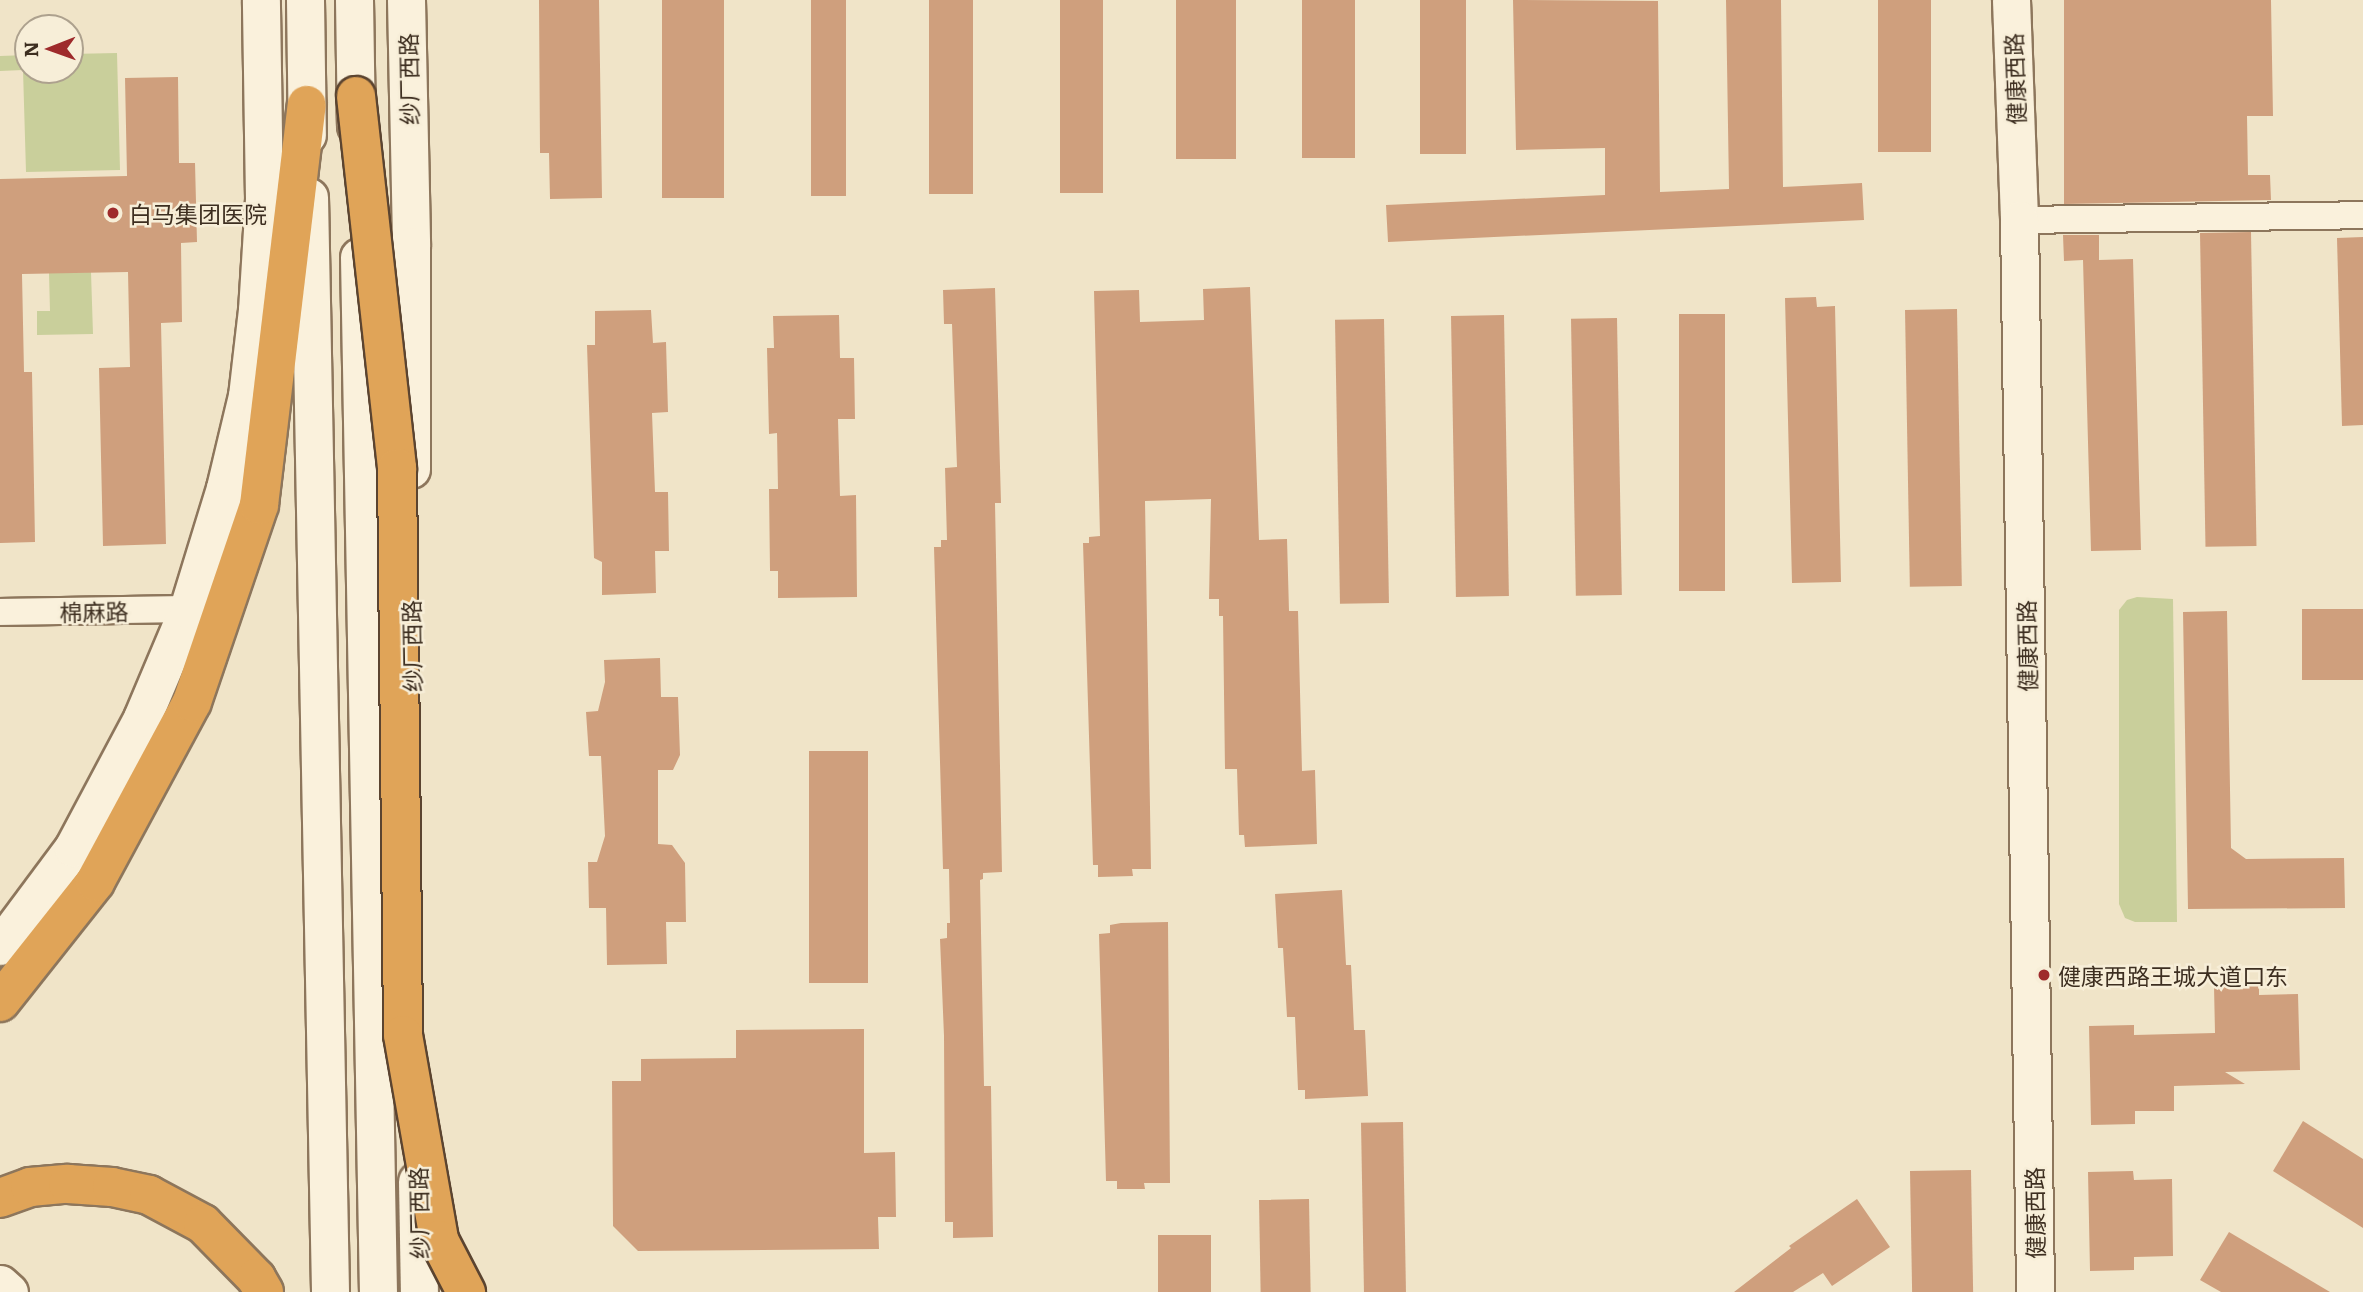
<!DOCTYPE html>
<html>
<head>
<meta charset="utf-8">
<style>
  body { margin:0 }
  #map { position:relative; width:2363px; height:1292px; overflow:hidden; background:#f0e4c8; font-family:Literata,"Noto Sans SC",serif }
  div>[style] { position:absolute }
  .green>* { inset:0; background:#c9cf9b }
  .building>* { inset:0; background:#cf9f7d; transform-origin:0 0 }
  .roads { filter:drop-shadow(2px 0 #8d765c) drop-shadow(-2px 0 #8d765c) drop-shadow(0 2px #8d765c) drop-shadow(0 -2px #8d765c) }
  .street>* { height:26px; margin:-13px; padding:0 13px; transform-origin:13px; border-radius:13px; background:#faf1dc }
  .secondary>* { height:37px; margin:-18.5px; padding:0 18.5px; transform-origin:18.5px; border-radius:18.5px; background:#faf1dc }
  .highway>* { height:38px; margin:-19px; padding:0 19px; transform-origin:19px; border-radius:19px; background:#e0a458 }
  .bridges { filter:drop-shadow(2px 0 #5b4430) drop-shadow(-2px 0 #5b4430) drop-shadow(0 2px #5b4430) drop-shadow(0 -2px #5b4430) }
  .highway-bridge>* { height:38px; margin:-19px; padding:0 19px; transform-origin:19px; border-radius:19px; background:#e0a458 }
  .dots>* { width:19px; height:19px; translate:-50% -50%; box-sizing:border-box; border:4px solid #f7eed8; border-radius:50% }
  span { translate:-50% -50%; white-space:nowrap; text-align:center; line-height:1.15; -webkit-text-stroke:5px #f7eed8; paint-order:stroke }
  .street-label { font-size:23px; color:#3d2e20 }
  .poi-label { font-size:23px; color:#3d2e20 }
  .left { translate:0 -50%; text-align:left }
  .north { position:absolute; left:14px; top:14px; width:70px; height:70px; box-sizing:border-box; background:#f7eed8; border:2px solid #ada18e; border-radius:50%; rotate:269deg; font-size:19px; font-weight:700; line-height:28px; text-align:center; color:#3d2e20 }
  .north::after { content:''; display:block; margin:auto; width:24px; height:32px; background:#9e2a2b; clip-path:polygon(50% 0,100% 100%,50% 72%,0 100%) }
</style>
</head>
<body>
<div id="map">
  <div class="green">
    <div style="clip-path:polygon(117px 53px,120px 170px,26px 172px,23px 70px,0 71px,0 56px,28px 55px,28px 70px,70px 70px,70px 54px)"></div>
    <div style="clip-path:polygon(91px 272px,93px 334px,37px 335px,37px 311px,50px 311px,49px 273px)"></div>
    <div style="clip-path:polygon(2137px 597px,2173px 599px,2177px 922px,2135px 922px,2125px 918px,2119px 904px,2119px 610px,2127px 600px)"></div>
  </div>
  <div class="building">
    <div style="clip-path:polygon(539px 0,599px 0,602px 198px,550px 199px,549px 153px,540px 153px)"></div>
    <div style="left:662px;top:0;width:62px;height:198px"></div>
    <div style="left:811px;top:0;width:35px;height:196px"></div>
    <div style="left:929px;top:0;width:44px;height:194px"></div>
    <div style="left:1060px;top:0;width:43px;height:193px"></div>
    <div style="left:1176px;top:0;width:60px;height:159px"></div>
    <div style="left:1302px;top:0;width:53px;height:158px"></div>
    <div style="left:1420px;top:0;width:46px;height:154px"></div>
    <div style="clip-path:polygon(1513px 0,1658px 1px,1660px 192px,1729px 189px,1726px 0,1781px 0,1783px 187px,1862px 183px,1864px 220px,1388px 242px,1386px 205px,1605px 195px,1605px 148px,1516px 150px)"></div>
    <div style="left:1878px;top:0;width:53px;height:152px"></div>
    <div style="clip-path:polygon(2064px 0,2271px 0,2273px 116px,2247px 116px,2248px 175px,2270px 175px,2271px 200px,2064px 204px)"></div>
    <div style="clip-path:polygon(178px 77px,179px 163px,195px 163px,197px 242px,181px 243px,182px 322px,161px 323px,166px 544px,103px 546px,99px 368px,130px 367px,128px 272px,22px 274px,24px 372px,32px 372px,35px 542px,0 543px,0 179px,127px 176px,125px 78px)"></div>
    <div style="left:2251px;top:232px;width:314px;height:51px;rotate:89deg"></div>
    <div style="clip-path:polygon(2063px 235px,2099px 235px,2099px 260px,2133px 259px,2141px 550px,2091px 551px,2083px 260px,2064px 261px)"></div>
    <div style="clip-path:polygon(2363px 237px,2363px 425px,2342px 426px,2337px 238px)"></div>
    <div style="clip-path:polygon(1250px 287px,1259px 540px,1287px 539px,1289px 611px,1298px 611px,1302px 771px,1315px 770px,1317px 844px,1245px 847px,1244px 835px,1239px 835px,1237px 769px,1225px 769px,1223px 616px,1219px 616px,1219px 599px,1209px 599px,1211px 499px,1145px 501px,1151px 869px,1132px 869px,1133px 876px,1098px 877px,1098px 865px,1093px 865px,1083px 543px,1089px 543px,1089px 537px,1100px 536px,1094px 291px,1139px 290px,1140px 322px,1204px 320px,1203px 289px)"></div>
    <div style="clip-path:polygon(995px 288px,1001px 503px,995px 503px,1002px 872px,983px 873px,983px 879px,980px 880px,984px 1086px,991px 1086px,993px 1237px,953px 1238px,953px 1222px,945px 1222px,944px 1036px,940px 939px,947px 938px,947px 923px,950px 923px,949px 869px,943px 869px,934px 547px,941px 547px,941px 540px,947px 540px,945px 468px,957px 467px,952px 324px,944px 324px,943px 290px)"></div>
    <div style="clip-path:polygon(1816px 297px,1817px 307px,1835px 306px,1841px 582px,1792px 583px,1785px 298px)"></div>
    <div style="left:1957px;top:309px;width:277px;height:52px;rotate:89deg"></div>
    <div style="clip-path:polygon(651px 310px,653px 343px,666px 342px,668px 412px,652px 413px,655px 492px,668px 492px,669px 551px,655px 551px,656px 593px,602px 595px,602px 562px,594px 558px,587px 345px,595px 345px,595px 311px)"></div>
    <div style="left:1679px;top:314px;width:46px;height:277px"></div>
    <div style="clip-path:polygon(839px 315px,840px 358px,854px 358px,855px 419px,838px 419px,840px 496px,856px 495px,857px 597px,778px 598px,778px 571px,770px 571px,769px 489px,778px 489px,777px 433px,769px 434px,767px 348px,774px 348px,773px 316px)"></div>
    <div style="left:1504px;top:315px;width:281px;height:53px;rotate:89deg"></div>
    <div style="left:1617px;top:318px;width:277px;height:46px;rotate:89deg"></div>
    <div style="left:1384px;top:319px;width:284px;height:49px;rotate:89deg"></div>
    <div style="left:2363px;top:609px;width:71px;height:61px;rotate:90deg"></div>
    <div style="clip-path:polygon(2227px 611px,2231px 848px,2246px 859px,2344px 858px,2345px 908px,2188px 909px,2183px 612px)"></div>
    <div style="clip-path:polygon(660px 658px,661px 697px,678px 697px,680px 755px,673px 770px,658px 770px,658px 844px,672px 845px,685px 863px,686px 922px,666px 922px,667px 964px,607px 965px,606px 908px,589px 908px,588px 862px,597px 862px,605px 836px,601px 756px,589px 756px,586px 712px,598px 711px,605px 682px,604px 660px)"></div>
    <div style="left:809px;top:751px;width:59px;height:232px"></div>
    <div style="clip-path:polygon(1342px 890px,1346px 965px,1351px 965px,1354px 1030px,1365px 1030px,1368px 1096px,1305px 1099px,1305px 1090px,1298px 1090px,1295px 1017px,1287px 1017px,1283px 948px,1278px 948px,1275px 894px)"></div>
    <div style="clip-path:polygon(1168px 922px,1170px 1183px,1144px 1183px,1145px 1189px,1117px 1189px,1117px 1181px,1106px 1181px,1099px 934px,1110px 933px,1110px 925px,1121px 923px)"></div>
    <div style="clip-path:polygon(2259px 985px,2259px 995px,2298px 994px,2300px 1070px,2225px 1072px,2245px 1084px,2174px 1086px,2174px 1111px,2135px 1111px,2135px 1124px,2091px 1125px,2089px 1026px,2134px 1025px,2134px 1035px,2215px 1033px,2214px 986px)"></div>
    <div style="clip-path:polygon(864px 1029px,864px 1153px,895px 1152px,896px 1217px,878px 1217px,879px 1249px,638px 1251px,613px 1226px,612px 1081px,641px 1081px,641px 1059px,736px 1058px,736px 1030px)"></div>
    <div style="clip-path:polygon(2303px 1121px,2363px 1159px,2363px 1228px,2273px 1171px)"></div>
    <div style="left:1403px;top:1122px;width:170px;height:42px;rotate:89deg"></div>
    <div style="left:1971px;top:1170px;width:122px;height:61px;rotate:89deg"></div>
    <div style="clip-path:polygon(2133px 1171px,2134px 1180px,2172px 1179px,2173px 1256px,2134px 1257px,2134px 1270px,2090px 1271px,2088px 1172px)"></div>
    <div style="left:1309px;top:1199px;width:93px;height:50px;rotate:89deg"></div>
    <div style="clip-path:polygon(1857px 1199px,1890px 1247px,1832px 1286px,1823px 1273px,1793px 1292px,1734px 1292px,1791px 1248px,1789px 1246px)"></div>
    <div style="clip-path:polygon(2229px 1232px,2330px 1292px,2221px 1292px,2200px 1280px)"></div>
    <div style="left:1211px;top:1235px;width:57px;height:53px;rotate:90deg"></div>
  </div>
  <div class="roads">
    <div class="street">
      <div style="left:2019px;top:220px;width:344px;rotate:-0.8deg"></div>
      <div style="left:0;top:612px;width:188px;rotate:-0.9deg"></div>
    </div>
    <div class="secondary">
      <div style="left:305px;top:0;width:135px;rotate:89.2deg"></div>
      <div style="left:354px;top:0;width:126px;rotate:89.1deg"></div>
      <div style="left:406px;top:0;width:246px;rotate:88.8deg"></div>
      <div style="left:411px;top:246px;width:223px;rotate:90deg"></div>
      <div style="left:2011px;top:0;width:220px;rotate:87.9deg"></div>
      <div style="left:2019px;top:220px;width:1072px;rotate:89.14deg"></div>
      <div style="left:309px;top:197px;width:1095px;rotate:88.9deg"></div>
      <div style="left:359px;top:257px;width:1035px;rotate:88.95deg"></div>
      <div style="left:0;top:946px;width:122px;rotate:-53.3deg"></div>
      <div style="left:73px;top:848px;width:147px;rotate:-62deg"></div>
      <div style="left:142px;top:718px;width:118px;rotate:-67.1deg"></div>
      <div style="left:188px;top:609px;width:127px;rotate:-73deg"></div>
      <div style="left:225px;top:488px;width:95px;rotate:-76.6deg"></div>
      <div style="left:247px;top:396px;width:87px;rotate:-83.4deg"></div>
      <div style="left:257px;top:310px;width:112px;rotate:-86.4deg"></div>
      <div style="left:264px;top:198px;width:198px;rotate:-90.9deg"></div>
      <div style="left:417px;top:1181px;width:111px;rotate:89deg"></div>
      <div style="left:0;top:1284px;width:12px;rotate:42deg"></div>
    </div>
    <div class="highway">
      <div style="left:0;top:1002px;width:153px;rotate:-51.6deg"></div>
      <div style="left:95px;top:882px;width:204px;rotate:-61.7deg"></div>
      <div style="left:192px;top:702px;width:208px;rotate:-71.2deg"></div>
      <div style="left:259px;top:505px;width:403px;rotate:-83.2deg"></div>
      <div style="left:0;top:1198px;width:32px;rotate:-20deg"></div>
      <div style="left:30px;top:1187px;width:38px;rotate:-5deg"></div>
      <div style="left:68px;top:1184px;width:44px;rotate:3.9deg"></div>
      <div style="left:112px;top:1187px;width:38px;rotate:12deg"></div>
      <div style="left:149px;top:1195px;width:61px;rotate:28.2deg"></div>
      <div style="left:203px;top:1224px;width:76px;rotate:45.5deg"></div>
      <div style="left:256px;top:1278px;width:16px;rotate:60deg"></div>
    </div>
  </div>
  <div class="bridges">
    <div class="highway-bridge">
      <div style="left:356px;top:96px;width:374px;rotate:83.7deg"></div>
      <div style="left:397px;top:468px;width:567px;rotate:89.39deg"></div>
      <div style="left:403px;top:1035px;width:208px;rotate:80deg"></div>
      <div style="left:439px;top:1240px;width:59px;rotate:62.6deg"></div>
    </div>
  </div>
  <div class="dots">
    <div style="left:113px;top:213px;background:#9e2a2b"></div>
    <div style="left:2044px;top:975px;background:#9e2a2b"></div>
  </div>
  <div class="street-label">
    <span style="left:408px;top:79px;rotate:-91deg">纱厂西路</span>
    <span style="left:2014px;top:79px;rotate:-92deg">健康西路</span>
    <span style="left:94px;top:611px;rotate:-1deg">棉麻路</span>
    <span style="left:411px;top:646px;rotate:-91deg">纱厂西路</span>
    <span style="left:2026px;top:646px;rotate:-91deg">健康西路</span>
    <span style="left:418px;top:1213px;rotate:-91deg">纱厂西路</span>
    <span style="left:2034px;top:1213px;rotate:-91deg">健康西路</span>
  </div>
  <div class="poi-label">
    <span class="left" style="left:129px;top:213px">白马集团医院</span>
    <span class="left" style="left:2058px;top:975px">健康西路王城大道口东</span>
  </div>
  <div class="north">N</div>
</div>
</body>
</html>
